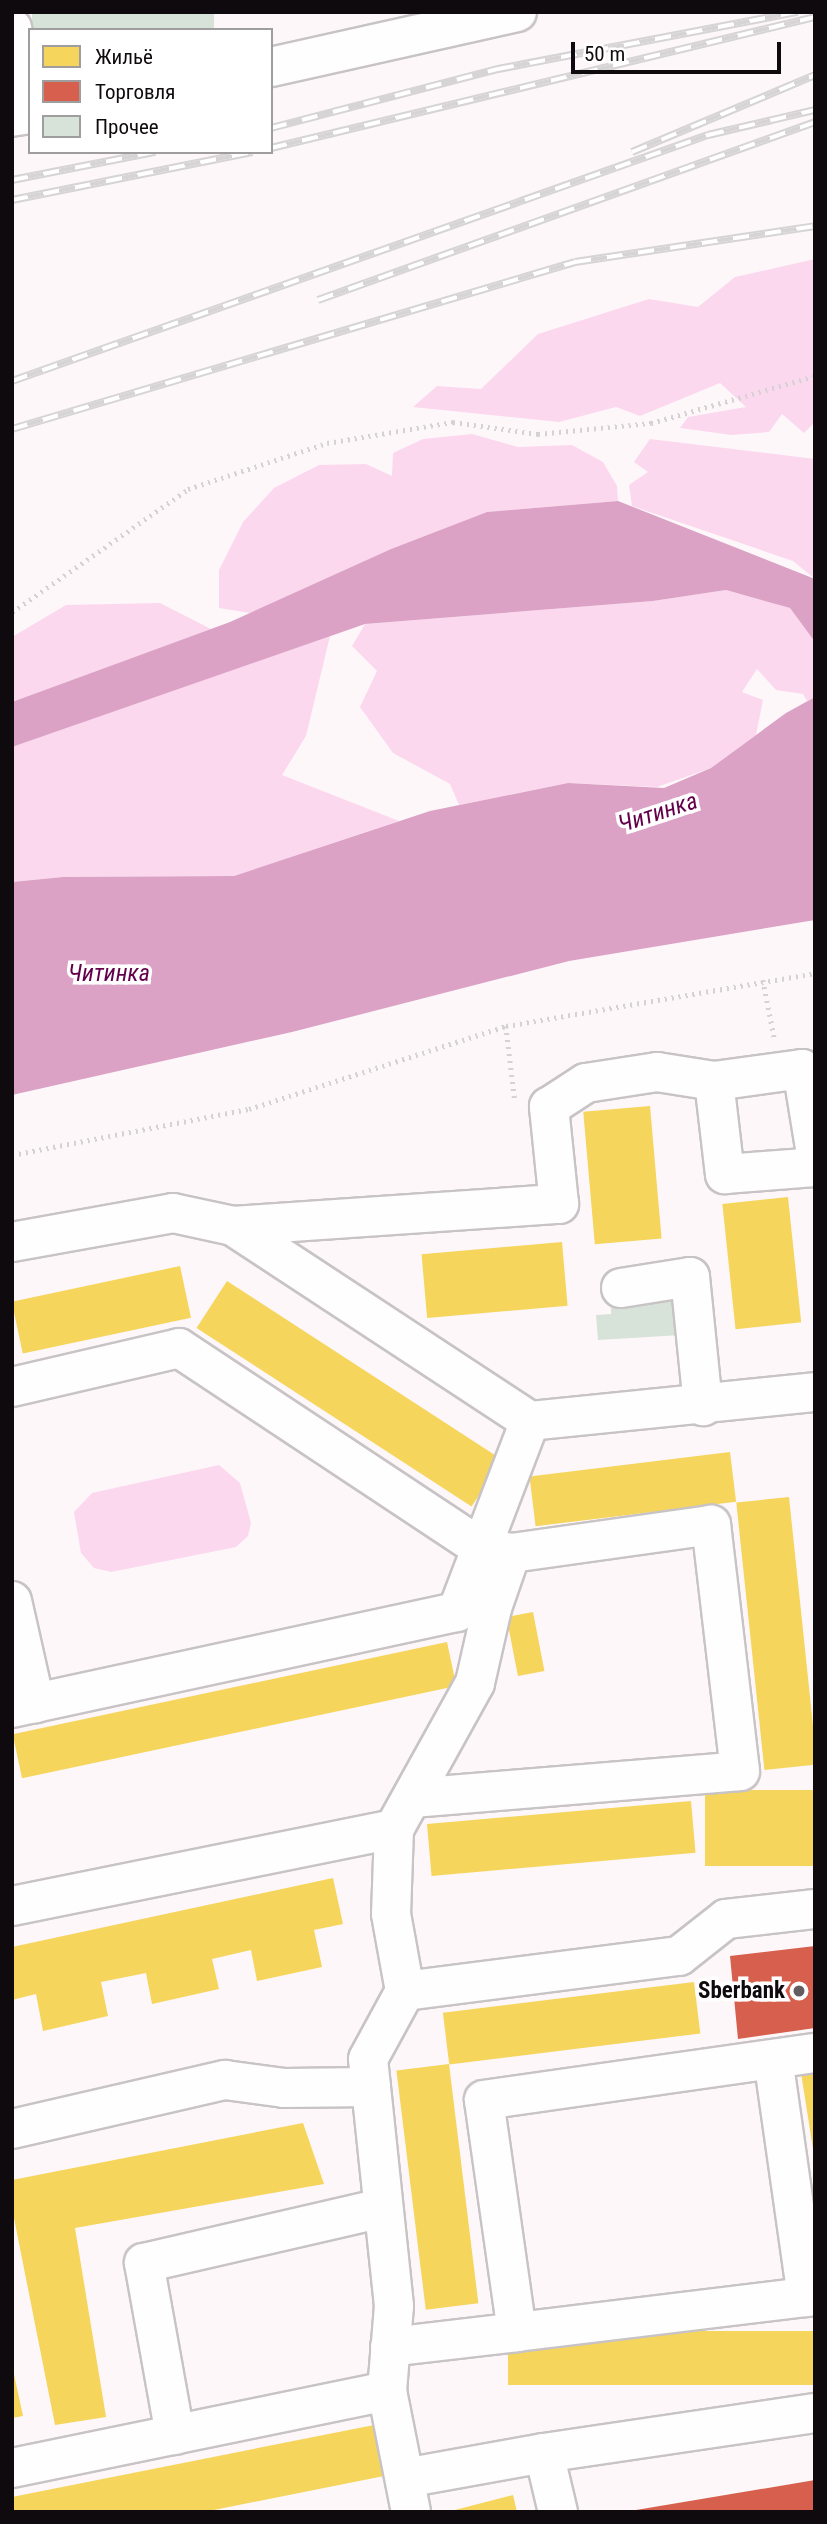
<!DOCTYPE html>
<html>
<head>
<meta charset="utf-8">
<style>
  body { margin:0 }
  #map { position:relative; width:827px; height:2524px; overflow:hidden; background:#fdf7fa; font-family:"Roboto Condensed",sans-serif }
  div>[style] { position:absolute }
  .green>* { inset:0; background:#fcd8ee }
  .water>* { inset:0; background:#dba2c6 }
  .homes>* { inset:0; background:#f6d55c; transform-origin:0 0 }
  .shops>* { inset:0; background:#d6604d }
  .building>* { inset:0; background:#d7e3d8; transform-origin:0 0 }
  .path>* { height:4.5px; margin-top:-2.25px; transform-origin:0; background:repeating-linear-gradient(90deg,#d4d2d3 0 2px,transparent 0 7px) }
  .roads { filter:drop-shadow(2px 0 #c8c3c5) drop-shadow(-2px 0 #c8c3c5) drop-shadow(0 2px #c8c3c5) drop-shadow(0 -2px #c8c3c5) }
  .minor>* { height:38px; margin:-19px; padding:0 19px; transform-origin:19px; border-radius:19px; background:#fffefe }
  .rail>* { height:8px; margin-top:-4px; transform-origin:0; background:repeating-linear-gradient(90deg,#fff 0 16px,#d6d4d5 0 32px); box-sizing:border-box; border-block:2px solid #d6d4d5 }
  .dots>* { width:19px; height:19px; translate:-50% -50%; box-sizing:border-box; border:4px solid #fff; border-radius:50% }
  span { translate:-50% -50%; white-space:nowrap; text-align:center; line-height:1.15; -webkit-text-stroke:7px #fff; paint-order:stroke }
  .poi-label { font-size:23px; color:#0f0a0d; font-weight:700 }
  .right { translate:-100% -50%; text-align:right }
  .water-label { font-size:24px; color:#64004b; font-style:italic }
  .frame { position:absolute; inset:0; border:14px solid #0f0a0d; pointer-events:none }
  .legend { position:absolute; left:28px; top:28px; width:245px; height:126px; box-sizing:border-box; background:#fff; border:2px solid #9f9d9e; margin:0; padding:9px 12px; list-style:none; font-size:21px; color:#0f0a0d }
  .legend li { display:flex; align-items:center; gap:14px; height:35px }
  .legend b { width:35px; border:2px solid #9f9d9e }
  .scale { position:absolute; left:571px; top:42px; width:210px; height:32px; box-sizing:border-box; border:4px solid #0f0a0d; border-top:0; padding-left:9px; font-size:21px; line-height:24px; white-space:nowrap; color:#0f0a0d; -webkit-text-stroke:5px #fff; paint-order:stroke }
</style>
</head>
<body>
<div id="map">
  <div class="green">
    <div style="clip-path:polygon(815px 259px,815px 422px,804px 433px,782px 414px,769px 432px,732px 435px,680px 428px,688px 417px,746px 407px,720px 383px,640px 416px,616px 407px,559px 422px,413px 407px,437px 386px,481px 389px,538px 334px,649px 299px,698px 307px,735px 277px)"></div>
    <div style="clip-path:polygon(472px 434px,518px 447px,572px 445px,603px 462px,617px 486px,618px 501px,487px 512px,391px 549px,250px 613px,219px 608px,219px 570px,243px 522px,274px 488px,319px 465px,366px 464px,392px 476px,393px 453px,423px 439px)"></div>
    <div style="clip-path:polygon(650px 439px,815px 459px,815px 579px,793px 561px,632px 506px,629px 485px,648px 472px,634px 462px)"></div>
    <div style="clip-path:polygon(726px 590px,790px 608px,815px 642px,815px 697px,807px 701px,803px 694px,776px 690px,757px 669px,742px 692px,763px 700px,756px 735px,711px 768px,657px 787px,568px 783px,459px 805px,450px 784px,393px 753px,360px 707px,377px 671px,352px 646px,365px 624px,653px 601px)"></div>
    <div style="clip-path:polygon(160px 603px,211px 629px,12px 702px,12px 637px,66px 605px)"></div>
    <div style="clip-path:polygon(330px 636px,306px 736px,282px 775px,399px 821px,234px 876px,63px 877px,12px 882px,12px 747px)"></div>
    <div style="clip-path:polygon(219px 1465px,240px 1483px,251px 1523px,248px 1536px,236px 1547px,111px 1572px,94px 1568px,81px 1553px,74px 1512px,92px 1493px)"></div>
  </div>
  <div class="water">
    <div style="clip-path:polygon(618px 501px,815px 579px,815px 642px,790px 608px,726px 590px,653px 601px,365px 624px,12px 747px,12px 702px,230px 622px,391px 549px,487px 512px)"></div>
    <div style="clip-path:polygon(815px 697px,815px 920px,569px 961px,292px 1032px,12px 1095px,12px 882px,63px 877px,234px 876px,430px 811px,568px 783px,664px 788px,711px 768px,786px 713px)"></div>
  </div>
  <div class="homes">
    <div style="left:650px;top:1106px;width:133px;height:67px;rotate:85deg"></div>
    <div style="left:788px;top:1197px;width:126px;height:66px;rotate:84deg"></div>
    <div style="left:562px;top:1242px;width:64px;height:141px;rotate:85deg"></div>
    <div style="left:180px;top:1266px;width:53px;height:172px;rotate:78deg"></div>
    <div style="left:227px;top:1281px;width:328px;height:56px;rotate:33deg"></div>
    <div style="left:730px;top:1452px;width:50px;height:202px;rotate:83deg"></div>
    <div style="left:789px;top:1497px;width:269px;height:53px;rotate:84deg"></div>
    <div style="left:533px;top:1612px;width:60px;height:27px;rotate:79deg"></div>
    <div style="left:447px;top:1642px;width:45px;height:444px;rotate:78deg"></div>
    <div style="left:815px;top:1790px;width:76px;height:110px;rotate:90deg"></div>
    <div style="left:691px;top:1801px;width:52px;height:265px;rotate:85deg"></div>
    <div style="clip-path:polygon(333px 1878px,343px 1924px,314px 1930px,322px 1967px,257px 1981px,251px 1950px,212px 1959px,219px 1989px,152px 2004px,146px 1973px,101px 1982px,108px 2016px,43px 2031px,36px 1994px,12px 2000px,12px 1947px)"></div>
    <div style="left:694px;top:1982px;width:52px;height:253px;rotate:83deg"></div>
    <div style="left:449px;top:2064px;width:241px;height:53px;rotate:83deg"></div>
    <div style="clip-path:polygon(815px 2071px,815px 2149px,813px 2149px,801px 2073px)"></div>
    <div style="clip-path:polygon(303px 2123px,324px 2184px,75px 2228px,106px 2417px,55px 2425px,12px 2208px,12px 2180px)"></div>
    <div style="left:815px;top:2331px;width:54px;height:307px;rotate:90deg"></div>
    <div style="clip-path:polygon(12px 2365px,23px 2416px,12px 2418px)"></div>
    <div style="clip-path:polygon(374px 2425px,384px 2476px,204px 2512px,12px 2512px,12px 2497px)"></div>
    <div style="clip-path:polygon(513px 2495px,517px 2512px,451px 2512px,451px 2511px)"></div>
  </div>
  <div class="shops">
    <div style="clip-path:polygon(815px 1946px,815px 2028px,738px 2039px,730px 1956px)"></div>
    <div style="clip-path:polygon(815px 2480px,815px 2512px,637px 2512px,636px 2510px)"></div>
  </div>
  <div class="building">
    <div style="left:32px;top:12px;width:182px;height:18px"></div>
    <div style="clip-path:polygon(678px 1297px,681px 1335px,598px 1340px,596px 1315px,611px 1314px,611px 1308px,634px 1306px,634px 1300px)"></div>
  </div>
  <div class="path">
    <div style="left:12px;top:612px;width:215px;rotate:-34.9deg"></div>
    <div style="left:188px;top:489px;width:146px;rotate:-18.3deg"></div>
    <div style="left:327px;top:443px;width:128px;rotate:-9.5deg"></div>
    <div style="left:453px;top:422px;width:86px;rotate:8deg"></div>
    <div style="left:538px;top:434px;width:114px;rotate:-5.6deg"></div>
    <div style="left:651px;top:423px;width:171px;rotate:-16deg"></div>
    <div style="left:763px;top:980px;width:62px;rotate:78.9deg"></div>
    <div style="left:506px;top:1026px;width:76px;rotate:83.2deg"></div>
    <div style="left:12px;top:1155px;width:241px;rotate:-11deg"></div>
    <div style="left:249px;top:1109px;width:270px;rotate:-17.9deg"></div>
    <div style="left:506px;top:1026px;width:314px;rotate:-9.7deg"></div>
  </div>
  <div class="roads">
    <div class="minor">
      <div style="left:12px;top:28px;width:88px;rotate:78.2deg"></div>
      <div style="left:30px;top:114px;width:18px;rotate:171deg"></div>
      <div style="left:271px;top:67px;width:252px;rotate:-12.6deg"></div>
      <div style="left:815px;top:1148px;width:80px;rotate:-99.3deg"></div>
      <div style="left:802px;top:1069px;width:89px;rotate:172.2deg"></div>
      <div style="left:714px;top:1081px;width:94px;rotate:83.3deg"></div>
      <div style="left:725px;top:1174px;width:90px;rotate:-4.4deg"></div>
      <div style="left:233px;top:1226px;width:327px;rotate:-3.9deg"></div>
      <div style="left:559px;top:1204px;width:98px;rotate:-95.9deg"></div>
      <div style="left:549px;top:1107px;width:44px;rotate:-33deg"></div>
      <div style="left:586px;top:1083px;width:72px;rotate:-8.8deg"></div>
      <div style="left:657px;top:1072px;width:58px;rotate:9deg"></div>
      <div style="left:12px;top:1242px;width:164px;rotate:-10.2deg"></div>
      <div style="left:173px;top:1213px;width:61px;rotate:12.2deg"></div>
      <div style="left:233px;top:1226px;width:355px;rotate:33.3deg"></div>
      <div style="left:530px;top:1421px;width:286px;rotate:-5.8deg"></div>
      <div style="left:621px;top:1288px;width:70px;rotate:-9.1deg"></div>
      <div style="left:690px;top:1277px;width:130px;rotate:84.2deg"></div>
      <div style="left:12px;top:1387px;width:171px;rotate:-13.1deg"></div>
      <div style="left:179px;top:1348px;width:362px;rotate:33.5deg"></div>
      <div style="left:481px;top:1548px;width:30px;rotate:9deg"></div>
      <div style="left:511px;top:1553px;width:58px;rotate:109.1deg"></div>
      <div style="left:492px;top:1608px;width:77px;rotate:102.8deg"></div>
      <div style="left:475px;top:1683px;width:167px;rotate:119deg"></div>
      <div style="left:394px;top:1829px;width:85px;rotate:92deg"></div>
      <div style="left:391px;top:1914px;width:78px;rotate:79.7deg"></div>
      <div style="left:12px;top:1601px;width:105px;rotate:77.3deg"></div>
      <div style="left:12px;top:1708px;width:455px;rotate:-12.2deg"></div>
      <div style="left:457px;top:1612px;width:204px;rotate:-69.1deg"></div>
      <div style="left:413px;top:1798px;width:328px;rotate:-4.7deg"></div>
      <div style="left:740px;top:1771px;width:248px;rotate:-96.7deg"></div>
      <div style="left:711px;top:1525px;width:202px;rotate:172deg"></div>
      <div style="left:12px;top:1906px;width:390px;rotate:-11.4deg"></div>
      <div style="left:12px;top:2129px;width:219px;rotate:-13deg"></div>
      <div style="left:225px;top:2080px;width:60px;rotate:7.7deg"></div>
      <div style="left:284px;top:2088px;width:87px;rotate:-0.7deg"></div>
      <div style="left:517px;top:2332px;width:292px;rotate:-6.9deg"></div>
      <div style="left:807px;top:2297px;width:240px;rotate:-98.1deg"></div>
      <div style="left:390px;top:2347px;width:128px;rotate:-6.7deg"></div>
      <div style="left:517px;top:2332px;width:234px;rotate:-98.1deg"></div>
      <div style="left:484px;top:2100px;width:334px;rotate:-8.1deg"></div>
      <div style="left:175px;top:2435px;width:175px;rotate:-100.2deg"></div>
      <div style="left:144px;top:2263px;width:245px;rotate:-13deg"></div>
      <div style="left:544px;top:2453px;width:274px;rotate:-8.4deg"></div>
      <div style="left:12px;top:2468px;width:383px;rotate:-11.6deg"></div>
      <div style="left:405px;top:2478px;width:141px;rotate:-10.2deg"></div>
      <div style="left:544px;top:2453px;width:61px;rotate:76.7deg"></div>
      <div style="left:411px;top:2512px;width:123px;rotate:-101.2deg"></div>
      <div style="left:387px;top:2391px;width:85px;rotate:-85.3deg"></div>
      <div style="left:394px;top:2306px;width:248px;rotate:-96deg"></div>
      <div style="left:368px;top:2059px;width:77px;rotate:-61.4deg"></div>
      <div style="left:405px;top:1991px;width:276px;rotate:-7.3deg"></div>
      <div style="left:679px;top:1956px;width:60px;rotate:-38.2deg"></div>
      <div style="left:726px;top:1919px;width:90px;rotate:-6.4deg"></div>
    </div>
  </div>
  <div class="rail">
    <div style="left:271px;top:128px;width:235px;rotate:-14.6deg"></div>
    <div style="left:498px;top:69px;width:305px;rotate:-10.8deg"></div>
    <div style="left:271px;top:148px;width:560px;rotate:-13.54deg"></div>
    <div style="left:632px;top:152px;width:199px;rotate:-22.8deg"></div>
    <div style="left:12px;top:180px;width:146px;rotate:-11.1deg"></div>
    <div style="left:12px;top:200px;width:245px;rotate:-11.3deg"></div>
    <div style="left:318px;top:300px;width:528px;rotate:-19.7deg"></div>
    <div style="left:12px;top:381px;width:738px;rotate:-19.47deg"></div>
    <div style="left:708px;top:135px;width:110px;rotate:-13.2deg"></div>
    <div style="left:12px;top:429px;width:587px;rotate:-16.52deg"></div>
    <div style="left:575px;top:262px;width:243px;rotate:-8.5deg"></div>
  </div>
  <div class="dots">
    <div style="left:799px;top:1991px;background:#625d60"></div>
  </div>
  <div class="poi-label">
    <span class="right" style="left:785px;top:1991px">Sberbank</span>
  </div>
  <div class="water-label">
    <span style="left:658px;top:813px;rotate:-18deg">Читинка</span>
    <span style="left:109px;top:974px">Читинка</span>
  </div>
  <div class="frame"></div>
  <ul class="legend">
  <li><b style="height:19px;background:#f6d55c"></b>Жильё</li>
  <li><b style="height:19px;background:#d6604d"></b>Торговля</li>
  <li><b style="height:19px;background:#d7e3d8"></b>Прочее</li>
  </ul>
  <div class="scale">50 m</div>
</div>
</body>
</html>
